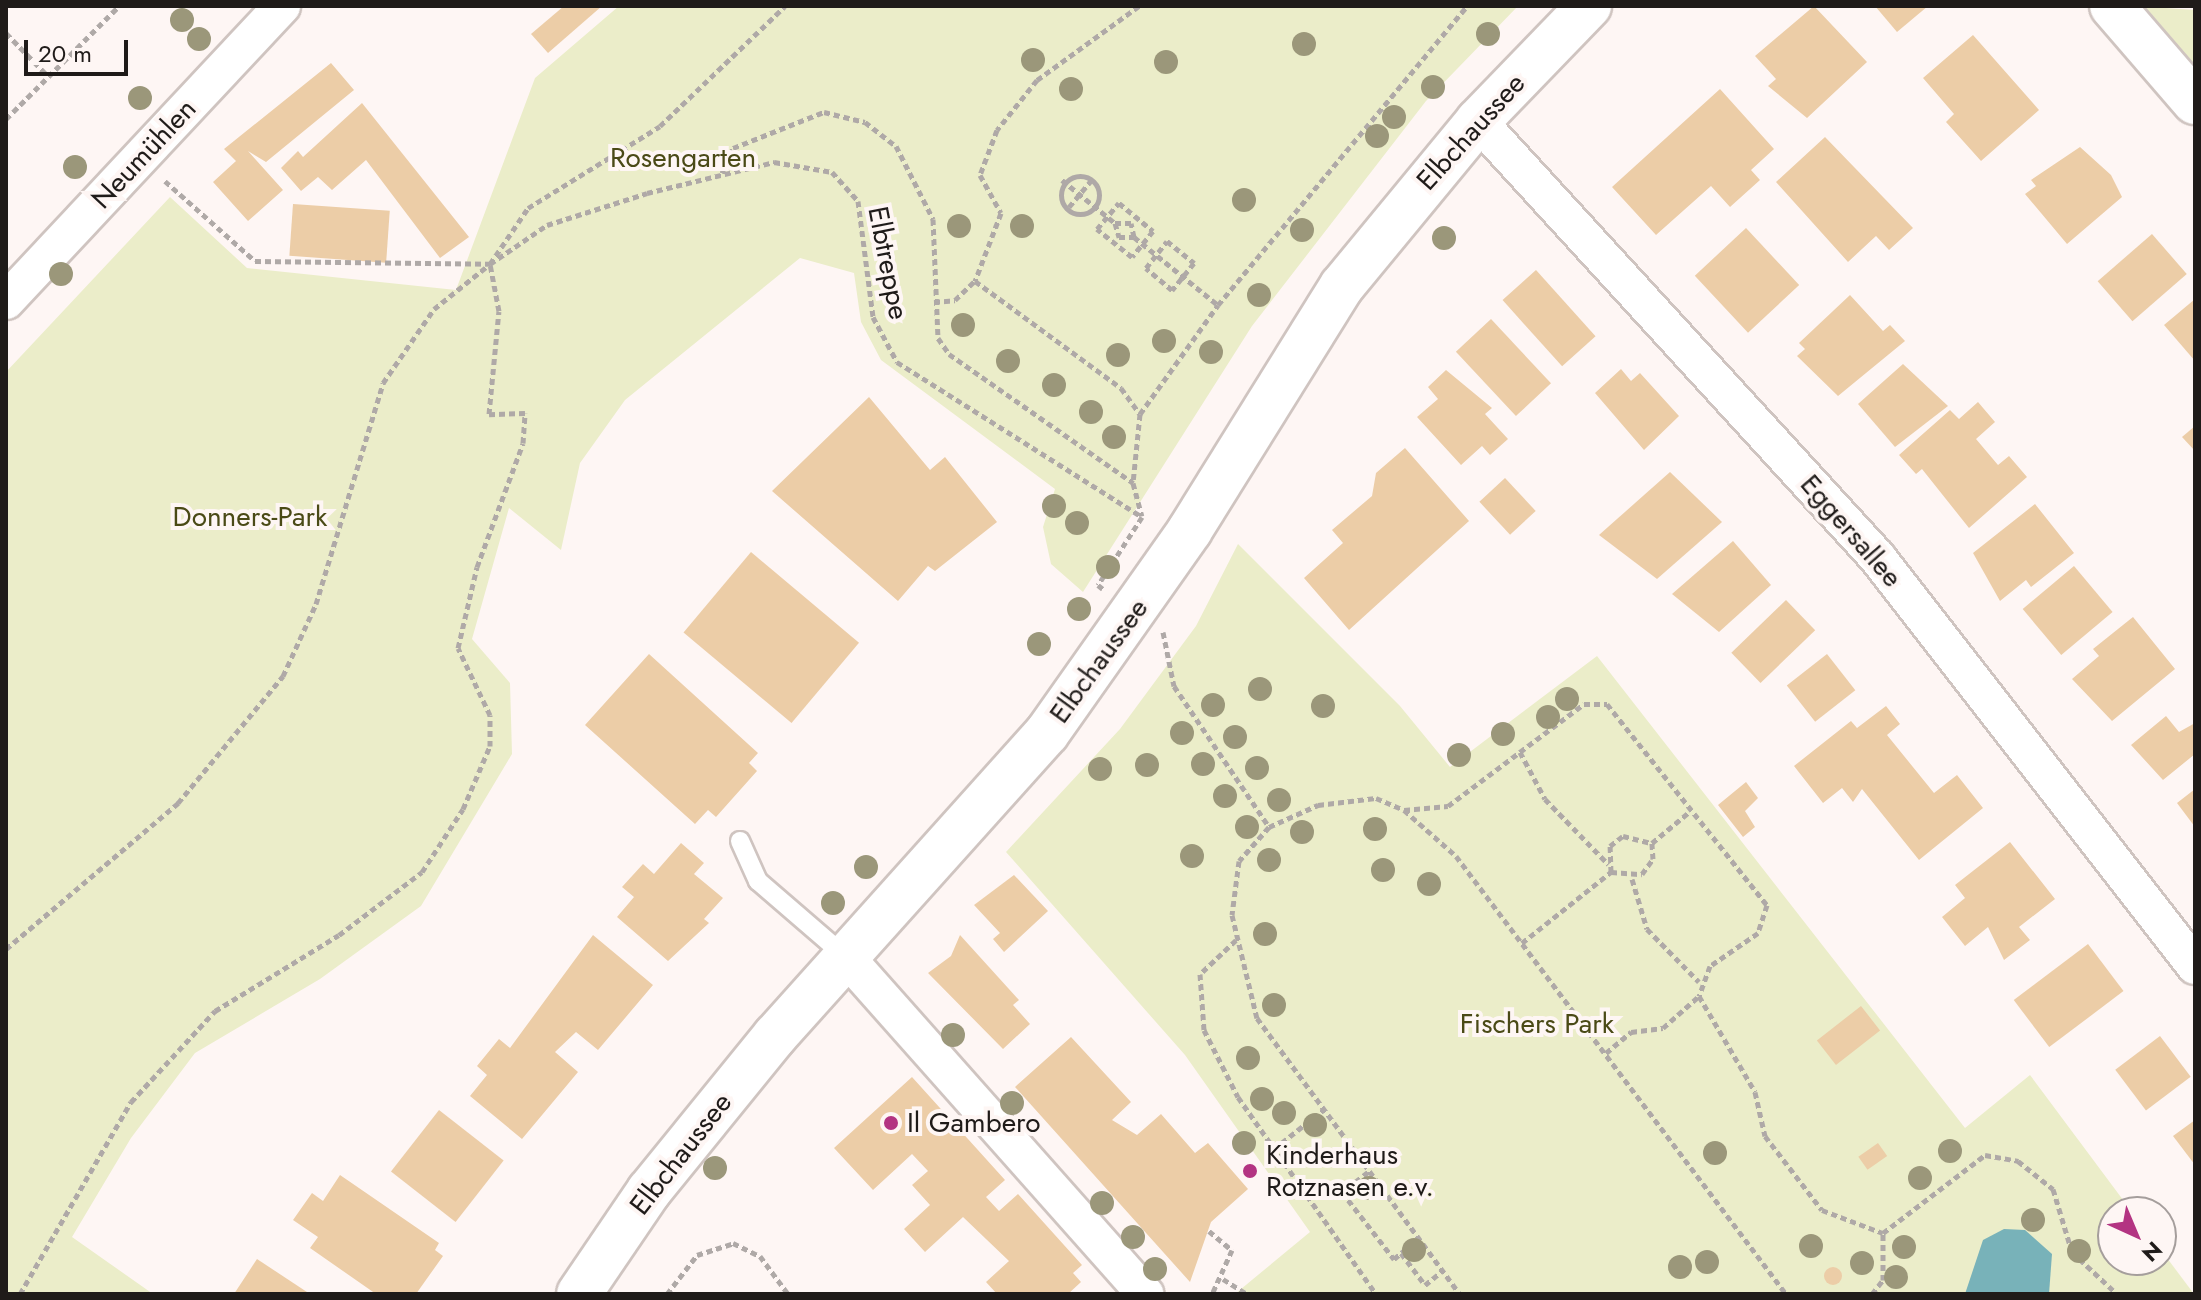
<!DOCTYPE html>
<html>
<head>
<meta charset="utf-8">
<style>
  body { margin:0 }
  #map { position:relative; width:2201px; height:1300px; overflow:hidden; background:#fef6f4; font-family:Jost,sans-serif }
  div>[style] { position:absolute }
  .green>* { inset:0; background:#ebedc9 }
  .water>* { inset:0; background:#78b2b9 }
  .building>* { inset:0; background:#eccda7; transform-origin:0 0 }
  .round { border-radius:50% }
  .path>* { height:5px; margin-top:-2.5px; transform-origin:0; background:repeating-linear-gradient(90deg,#afa9a7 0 6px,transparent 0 10px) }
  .path>.ring { margin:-2.5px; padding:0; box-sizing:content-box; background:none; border:5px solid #afa9a7; border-radius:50% }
  .roads { filter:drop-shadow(2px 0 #cfc4c0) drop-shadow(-2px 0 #cfc4c0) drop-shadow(0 2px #cfc4c0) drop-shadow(0 -2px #cfc4c0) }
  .lane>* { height:18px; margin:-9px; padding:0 9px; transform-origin:9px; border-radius:9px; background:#fff }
  .street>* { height:36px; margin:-18px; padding:0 18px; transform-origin:18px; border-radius:18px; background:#fff }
  .secondary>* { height:44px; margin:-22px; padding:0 22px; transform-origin:22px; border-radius:22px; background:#fff }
  .trees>* { width:24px; height:24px; margin:-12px; border-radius:50%; background:#9b977a }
  .dots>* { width:22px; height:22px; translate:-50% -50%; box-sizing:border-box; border:4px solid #fef6f4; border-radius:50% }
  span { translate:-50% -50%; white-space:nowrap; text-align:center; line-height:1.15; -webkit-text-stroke:8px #fef6f4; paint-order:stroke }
  .street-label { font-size:28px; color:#1f1b19 }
  .park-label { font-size:28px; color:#4a4a16 }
  .poi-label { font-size:28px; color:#1f1b19 }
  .left { translate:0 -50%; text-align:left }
  .frame { position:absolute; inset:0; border:8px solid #1f1b19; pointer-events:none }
  .north { position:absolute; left:2097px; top:1196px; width:80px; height:80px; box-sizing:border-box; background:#fef6f4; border:2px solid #a59e9c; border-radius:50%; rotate:136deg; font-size:22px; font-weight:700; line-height:32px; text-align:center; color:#1f1b19 }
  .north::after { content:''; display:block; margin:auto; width:28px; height:36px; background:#b33482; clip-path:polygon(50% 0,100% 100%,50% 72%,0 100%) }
  .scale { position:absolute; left:24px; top:40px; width:104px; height:36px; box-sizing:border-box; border:4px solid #1f1b19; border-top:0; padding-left:10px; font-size:24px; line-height:28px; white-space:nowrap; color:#1f1b19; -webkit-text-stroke:6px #fef6f4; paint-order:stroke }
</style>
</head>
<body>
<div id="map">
  <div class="green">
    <div style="clip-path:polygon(619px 6px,1518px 6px,1426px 101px,1252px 326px,1083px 592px,1051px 564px,1043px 527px,1055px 489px,881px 360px,861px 322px,854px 273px,800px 258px,625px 400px,580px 463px,561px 550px,509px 508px,472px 639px,510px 683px,512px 754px,421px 906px,320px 979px,195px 1053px,131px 1138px,72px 1237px,153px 1294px,6px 1294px,6px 372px,170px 197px,247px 268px,456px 290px,535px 78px)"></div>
    <div style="clip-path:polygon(2136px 6px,2195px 10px,2195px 75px)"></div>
    <div style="clip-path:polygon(1238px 544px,1400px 706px,1450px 767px,1597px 656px,1965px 1128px,2030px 1075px,2132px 1212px,2113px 1212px,2113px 1260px,2161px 1260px,2161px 1250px,2194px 1294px,1235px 1294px,1310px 1232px,1185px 1055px,1006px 852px,1120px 729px,1196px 626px)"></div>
  </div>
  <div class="water">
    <div style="clip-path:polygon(2004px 1229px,2025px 1230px,2052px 1254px,2049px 1294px,1965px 1294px,1983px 1240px)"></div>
  </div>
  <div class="building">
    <div style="clip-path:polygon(564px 6px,602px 6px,548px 53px,531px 34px)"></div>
    <div style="clip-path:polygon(1814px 6px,1867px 62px,1807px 118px,1768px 86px,1776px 79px,1755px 56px)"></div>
    <div style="clip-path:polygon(1875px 6px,1928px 6px,1897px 32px)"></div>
    <div style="clip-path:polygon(1973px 35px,2039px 110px,1981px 161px,1946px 122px,1954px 114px,1923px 78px)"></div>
    <div style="clip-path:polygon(331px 63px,354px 90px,266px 162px,248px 151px,283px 190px,248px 221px,213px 182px,236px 161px,224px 149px)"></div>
    <div style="clip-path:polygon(1720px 89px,1774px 149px,1751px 170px,1760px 180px,1730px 207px,1711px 186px,1656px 235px,1612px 187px)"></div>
    <div style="clip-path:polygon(362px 103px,469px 237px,440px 258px,366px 160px,332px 190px,318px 177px,301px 191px,281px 168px,298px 151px,303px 157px)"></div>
    <div style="clip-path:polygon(1825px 137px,1913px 228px,1889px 250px,1876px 236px,1848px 262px,1776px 182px)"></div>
    <div style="clip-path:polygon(2080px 147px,2111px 175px,2122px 197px,2067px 244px,2025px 194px,2036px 186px,2031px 180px)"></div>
    <div style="left:293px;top:204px;width:97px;height:52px;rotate:4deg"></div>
    <div style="left:1746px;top:228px;width:78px;height:70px;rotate:47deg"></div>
    <div style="left:2152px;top:234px;width:53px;height:72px;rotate:49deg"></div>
    <div style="left:1536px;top:270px;width:89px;height:45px;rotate:48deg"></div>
    <div style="clip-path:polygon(1850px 295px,1883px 331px,1890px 325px,1905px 341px,1838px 396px,1797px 356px,1805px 349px,1799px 343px)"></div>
    <div style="clip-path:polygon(2195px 299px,2195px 361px,2164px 325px)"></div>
    <div style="left:1491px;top:319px;width:88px;height:48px;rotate:47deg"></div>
    <div style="clip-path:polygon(1903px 364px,1948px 406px,1895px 447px,1858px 404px)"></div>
    <div style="clip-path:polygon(1621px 369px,1631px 381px,1640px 373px,1679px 416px,1644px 450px,1595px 393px)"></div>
    <div style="clip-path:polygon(1446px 370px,1492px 408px,1485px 414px,1508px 439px,1490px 455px,1482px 446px,1461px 465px,1417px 417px,1438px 399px,1428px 387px)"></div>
    <div style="clip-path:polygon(869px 397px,930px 470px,945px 457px,997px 522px,935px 571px,928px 566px,898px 601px,772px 491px)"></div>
    <div style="clip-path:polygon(1978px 402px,1995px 422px,1976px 439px,1998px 465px,2009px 456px,2027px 477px,1969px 528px,1922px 469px,1916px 474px,1899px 455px,1950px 410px,1959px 419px)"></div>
    <div style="clip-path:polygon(2195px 426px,2195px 451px,2182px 437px)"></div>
    <div style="clip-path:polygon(1405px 448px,1469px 521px,1349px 630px,1304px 578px,1343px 543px,1332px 530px,1372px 496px,1376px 473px)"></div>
    <div style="clip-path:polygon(1670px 472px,1722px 522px,1657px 579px,1599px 535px)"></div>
    <div style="left:1505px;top:478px;width:45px;height:35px;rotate:47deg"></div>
    <div style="clip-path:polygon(2035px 504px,2074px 553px,2031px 587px,2026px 580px,2000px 601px,1973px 553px)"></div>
    <div style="clip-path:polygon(1733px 541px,1771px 585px,1719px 632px,1672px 594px)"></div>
    <div style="left:751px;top:552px;width:141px;height:105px;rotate:40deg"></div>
    <div style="left:2074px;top:566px;width:60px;height:67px;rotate:50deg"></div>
    <div style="left:1786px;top:600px;width:42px;height:76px;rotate:46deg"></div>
    <div style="clip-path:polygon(2133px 617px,2175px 669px,2112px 721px,2072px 679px,2099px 656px,2093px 649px)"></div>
    <div style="clip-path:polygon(649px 654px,758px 753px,749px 763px,757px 771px,716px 817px,708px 810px,695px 824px,585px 725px)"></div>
    <div style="left:1827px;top:654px;width:46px;height:51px;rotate:52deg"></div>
    <div style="clip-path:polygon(1886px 706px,1900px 724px,1887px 735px,1934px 793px,1957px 775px,1983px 808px,1919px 860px,1862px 789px,1853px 802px,1842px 788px,1823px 803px,1794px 766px,1851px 721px,1857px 728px)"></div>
    <div style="clip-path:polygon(2166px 716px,2179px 732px,2195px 723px,2195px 754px,2163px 780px,2131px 745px)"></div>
    <div style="clip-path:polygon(1746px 782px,1758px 798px,1745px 811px,1755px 827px,1743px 837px,1718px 805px)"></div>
    <div style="clip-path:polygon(2195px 789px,2195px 827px,2177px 803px)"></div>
    <div style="clip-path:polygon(2010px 842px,2055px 899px,2019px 927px,2030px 940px,2004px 960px,1988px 927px,1965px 946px,1942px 917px,1965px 898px,1955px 885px)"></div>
    <div style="clip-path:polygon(681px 843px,704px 863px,694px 874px,723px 898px,704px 919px,709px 923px,668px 961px,617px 917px,634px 897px,622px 887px,643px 864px,654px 874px)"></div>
    <div style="clip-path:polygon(1014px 875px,1048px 911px,1004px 952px,993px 939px,1000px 933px,974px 905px)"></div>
    <div style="clip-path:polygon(593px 935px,653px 985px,598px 1050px,576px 1032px,555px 1052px,578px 1072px,522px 1139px,470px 1096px,487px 1075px,477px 1066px,499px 1039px,510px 1048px)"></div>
    <div style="clip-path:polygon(960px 935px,1019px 1000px,1013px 1005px,1030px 1024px,1003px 1049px,928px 973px,951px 956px)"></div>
    <div style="left:2088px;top:944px;width:59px;height:93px;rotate:53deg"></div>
    <div style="left:1861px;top:1006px;width:31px;height:56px;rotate:52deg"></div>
    <div style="left:2160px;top:1036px;width:51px;height:56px;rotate:53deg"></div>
    <div style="clip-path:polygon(1071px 1037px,1131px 1102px,1112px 1120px,1137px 1135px,1161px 1114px,1195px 1153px,1208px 1143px,1248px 1189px,1211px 1222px,1190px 1282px,1015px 1087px)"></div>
    <div style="clip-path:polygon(912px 1077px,1005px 1180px,986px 1197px,999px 1211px,1018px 1194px,1082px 1265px,1073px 1273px,1081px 1282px,1068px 1294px,997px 1294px,986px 1282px,1009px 1261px,963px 1217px,925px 1252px,904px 1229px,930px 1205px,912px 1185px,928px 1171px,912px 1154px,873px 1190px,834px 1148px)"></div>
    <div style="left:439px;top:1110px;width:82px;height:78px;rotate:38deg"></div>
    <div style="clip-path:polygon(2195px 1120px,2195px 1165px,2173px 1136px)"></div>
    <div style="left:1878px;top:1143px;width:16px;height:24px;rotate:55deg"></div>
    <div style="clip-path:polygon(340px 1175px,439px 1243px,435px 1250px,443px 1256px,416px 1294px,376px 1294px,310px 1248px,318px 1237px,293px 1220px,312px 1193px,323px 1201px)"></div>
    <div style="clip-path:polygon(257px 1259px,310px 1294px,234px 1294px)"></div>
    <div class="round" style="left:1824px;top:1267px;width:18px;height:18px"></div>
  </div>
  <div class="path">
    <div style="left:1139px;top:6px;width:126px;rotate:144deg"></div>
    <div style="left:1037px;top:80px;width:64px;rotate:128.7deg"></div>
    <div style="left:997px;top:130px;width:48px;rotate:110.7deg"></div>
    <div style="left:980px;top:175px;width:43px;rotate:61.1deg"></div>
    <div style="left:1001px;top:213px;width:73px;rotate:110.9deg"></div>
    <div style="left:975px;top:281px;width:181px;rotate:36.2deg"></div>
    <div style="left:1121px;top:388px;width:32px;rotate:54deg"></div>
    <div style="left:1140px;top:414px;width:69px;rotate:95.8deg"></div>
    <div style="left:1133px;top:483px;width:34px;rotate:75deg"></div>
    <div style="left:6px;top:33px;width:59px;rotate:45.7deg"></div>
    <div style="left:6px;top:119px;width:160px;rotate:-45deg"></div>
    <div style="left:722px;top:173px;width:27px;rotate:-66deg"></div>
    <div style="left:733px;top:148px;width:98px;rotate:-21.6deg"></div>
    <div style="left:824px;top:112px;width:42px;rotate:13.7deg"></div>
    <div style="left:865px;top:122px;width:39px;rotate:38deg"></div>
    <div style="left:896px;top:146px;width:82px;rotate:63.1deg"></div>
    <div style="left:933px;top:219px;width:119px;rotate:87.6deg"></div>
    <div style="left:938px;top:338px;width:19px;rotate:55deg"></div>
    <div style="left:949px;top:354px;width:225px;rotate:35deg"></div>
    <div class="ring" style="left:1061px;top:176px;width:33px;height:33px"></div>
    <div style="left:1062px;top:180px;width:68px;rotate:39.1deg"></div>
    <div style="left:1115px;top:223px;width:15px;rotate:74deg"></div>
    <div style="left:1119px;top:237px;width:15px"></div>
    <div style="left:1134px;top:237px;width:14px;rotate:-102deg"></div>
    <div style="left:1131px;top:223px;width:16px;rotate:180deg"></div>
    <div style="left:165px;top:181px;width:120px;rotate:41.6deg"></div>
    <div style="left:255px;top:261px;width:235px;rotate:0.7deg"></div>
    <div style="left:490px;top:264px;width:69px;rotate:-34.4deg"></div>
    <div style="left:547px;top:225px;width:105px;rotate:-17.7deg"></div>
    <div style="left:647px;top:193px;width:131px;rotate:-13.7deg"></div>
    <div style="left:774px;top:162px;width:59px;rotate:9.8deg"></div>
    <div style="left:832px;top:172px;width:39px;rotate:48deg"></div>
    <div style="left:858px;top:201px;width:117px;rotate:82.6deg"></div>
    <div style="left:873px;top:317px;width:51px;rotate:61.9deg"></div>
    <div style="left:897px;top:362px;width:290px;rotate:32.3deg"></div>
    <div style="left:1142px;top:517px;width:81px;rotate:122.9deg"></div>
    <div style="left:1098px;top:585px;width:6px;rotate:39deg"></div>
    <div style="left:1119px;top:203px;width:44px;rotate:39.5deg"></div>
    <div style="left:1153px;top:231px;width:33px;rotate:129deg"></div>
    <div style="left:1132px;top:257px;width:45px;rotate:-141.3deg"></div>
    <div style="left:1097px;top:229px;width:34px;rotate:-50deg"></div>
    <div style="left:1069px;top:207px;width:34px;rotate:-50deg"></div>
    <div style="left:1134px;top:237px;width:108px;rotate:39deg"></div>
    <div style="left:1167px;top:241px;width:35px;rotate:39deg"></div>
    <div style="left:1194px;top:263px;width:35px;rotate:129deg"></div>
    <div style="left:1172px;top:290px;width:34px;rotate:-140deg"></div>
    <div style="left:1146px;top:268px;width:34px;rotate:-52deg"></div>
    <div style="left:934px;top:302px;width:21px;rotate:-5deg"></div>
    <div style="left:955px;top:300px;width:28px;rotate:-44deg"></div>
    <div style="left:1140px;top:414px;width:134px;rotate:-54.4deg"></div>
    <div style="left:1218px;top:305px;width:389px;rotate:-50.2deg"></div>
    <div style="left:1163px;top:632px;width:55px;rotate:78.5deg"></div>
    <div style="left:1174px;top:686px;width:170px;rotate:56deg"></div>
    <div style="left:1269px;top:827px;width:45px;rotate:131.4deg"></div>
    <div style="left:1239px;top:861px;width:54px;rotate:97.4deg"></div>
    <div style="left:1232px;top:915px;width:106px;rotate:76.4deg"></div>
    <div style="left:1257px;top:1018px;width:343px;rotate:53.7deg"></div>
    <div style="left:1520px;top:752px;width:53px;rotate:62deg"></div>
    <div style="left:1545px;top:799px;width:91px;rotate:45.9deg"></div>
    <div style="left:1404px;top:810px;width:44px;rotate:-5.2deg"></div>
    <div style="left:1448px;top:806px;width:170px;rotate:-36.9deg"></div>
    <div style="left:1584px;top:704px;width:23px"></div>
    <div style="left:1607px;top:704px;width:257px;rotate:51.5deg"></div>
    <div style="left:1767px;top:905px;width:29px;rotate:108deg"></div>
    <div style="left:1758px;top:933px;width:58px;rotate:145.5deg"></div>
    <div style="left:1710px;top:966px;width:32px;rotate:110deg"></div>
    <div style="left:1269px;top:827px;width:54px;rotate:-24.2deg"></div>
    <div style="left:1318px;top:805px;width:58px;rotate:-6.9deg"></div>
    <div style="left:1376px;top:798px;width:30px;rotate:23deg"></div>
    <div style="left:1404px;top:810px;width:69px;rotate:41.5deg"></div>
    <div style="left:1456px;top:856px;width:548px;rotate:53deg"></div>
    <div style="left:1611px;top:872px;width:26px;rotate:-92deg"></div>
    <div style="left:1610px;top:846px;width:16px;rotate:-38deg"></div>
    <div style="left:1623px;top:836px;width:30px;rotate:14deg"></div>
    <div style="left:1632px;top:879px;width:52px;rotate:73.3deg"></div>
    <div style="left:1647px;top:929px;width:74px;rotate:45.5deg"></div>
    <div style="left:1236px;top:940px;width:50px;rotate:136.6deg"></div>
    <div style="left:1200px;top:974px;width:56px;rotate:85.9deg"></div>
    <div style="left:1204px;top:1030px;width:75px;rotate:63.1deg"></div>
    <div style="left:1238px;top:1097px;width:241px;rotate:55deg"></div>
    <div style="left:1522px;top:943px;width:114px;rotate:-38.6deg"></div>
    <div style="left:1611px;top:872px;width:31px;rotate:4deg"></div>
    <div style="left:1642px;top:874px;width:19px;rotate:-54deg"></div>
    <div style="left:1653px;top:859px;width:16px;rotate:-94deg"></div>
    <div style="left:1652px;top:843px;width:47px;rotate:-39.8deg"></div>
    <div style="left:6px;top:949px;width:226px;rotate:-40.3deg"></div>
    <div style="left:178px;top:803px;width:165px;rotate:-50.4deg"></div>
    <div style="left:283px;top:676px;width:79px;rotate:-65.4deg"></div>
    <div style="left:316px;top:604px;width:231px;rotate:-73.1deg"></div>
    <div style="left:383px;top:383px;width:90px;rotate:-55.4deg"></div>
    <div style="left:434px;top:309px;width:72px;rotate:-38.8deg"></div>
    <div style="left:490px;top:264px;width:68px;rotate:-55.8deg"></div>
    <div style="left:528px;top:208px;width:155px;rotate:-31.8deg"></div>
    <div style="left:660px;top:126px;width:173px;rotate:-43.8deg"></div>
    <div style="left:1606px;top:1053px;width:33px;rotate:-40deg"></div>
    <div style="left:1631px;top:1032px;width:32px;rotate:-7deg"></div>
    <div style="left:1663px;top:1028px;width:48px;rotate:-41.6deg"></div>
    <div style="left:1699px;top:996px;width:111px;rotate:59.7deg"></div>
    <div style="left:1755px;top:1092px;width:45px;rotate:77.2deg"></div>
    <div style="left:1765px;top:1136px;width:93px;rotate:52.4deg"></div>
    <div style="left:1822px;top:1210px;width:65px;rotate:20.7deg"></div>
    <div style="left:1274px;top:1149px;width:63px;rotate:-38.5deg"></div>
    <div style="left:1368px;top:1172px;width:33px;rotate:142deg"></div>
    <div style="left:1342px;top:1192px;width:85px;rotate:52.2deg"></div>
    <div style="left:1394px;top:1259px;width:31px;rotate:-40deg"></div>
    <div style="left:1209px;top:1231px;width:30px;rotate:40deg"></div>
    <div style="left:1232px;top:1250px;width:48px;rotate:114.4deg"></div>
    <div style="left:1401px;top:1253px;width:40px;rotate:53deg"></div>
    <div style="left:1425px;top:1285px;width:22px;rotate:-39deg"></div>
    <div style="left:1223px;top:1279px;width:28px;rotate:32deg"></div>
    <div style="left:20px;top:1294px;width:222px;rotate:-60deg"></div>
    <div style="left:131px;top:1102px;width:124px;rotate:-47.3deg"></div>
    <div style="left:215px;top:1011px;width:145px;rotate:-31.5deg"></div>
    <div style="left:339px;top:935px;width:104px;rotate:-37.2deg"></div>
    <div style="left:422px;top:872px;width:75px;rotate:-56.9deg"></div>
    <div style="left:463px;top:809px;width:69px;rotate:-66.8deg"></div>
    <div style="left:490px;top:746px;width:31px;rotate:-90deg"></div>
    <div style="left:490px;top:715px;width:74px;rotate:-115.5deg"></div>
    <div style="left:458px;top:648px;width:83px;rotate:-76.8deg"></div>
    <div style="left:477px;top:567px;width:132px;rotate:-69.6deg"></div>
    <div style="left:523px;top:443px;width:30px;rotate:-86deg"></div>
    <div style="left:525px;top:413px;width:36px;rotate:178deg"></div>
    <div style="left:489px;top:414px;width:103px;rotate:-84.5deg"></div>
    <div style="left:499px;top:311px;width:48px;rotate:-100.8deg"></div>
    <div style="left:667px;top:1294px;width:49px;rotate:-52.4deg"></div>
    <div style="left:697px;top:1255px;width:38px;rotate:-18deg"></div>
    <div style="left:733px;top:1243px;width:30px;rotate:26deg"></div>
    <div style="left:760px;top:1256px;width:47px;rotate:53.6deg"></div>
    <div style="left:1872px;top:1294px;width:18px;rotate:-52deg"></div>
    <div style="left:1883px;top:1280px;width:47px;rotate:-90deg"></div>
    <div style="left:1883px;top:1233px;width:128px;rotate:-37.4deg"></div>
    <div style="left:1985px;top:1155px;width:34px;rotate:10deg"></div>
    <div style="left:2018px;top:1161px;width:45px;rotate:38.7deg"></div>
    <div style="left:2053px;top:1189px;width:66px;rotate:73.2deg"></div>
    <div style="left:2072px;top:1252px;width:62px;rotate:43deg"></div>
  </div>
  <div class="roads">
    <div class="lane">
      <div style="left:740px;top:841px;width:44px;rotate:65.8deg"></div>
      <div style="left:758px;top:881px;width:116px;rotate:40.8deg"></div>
    </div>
    <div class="street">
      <div style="left:1478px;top:121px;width:591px;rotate:47.54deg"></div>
      <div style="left:1877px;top:557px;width:518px;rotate:52.13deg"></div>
      <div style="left:6px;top:301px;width:404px;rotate:-46.9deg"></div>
      <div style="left:846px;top:957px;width:451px;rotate:48.4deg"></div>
    </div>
    <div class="secondary">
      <div style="left:2112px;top:6px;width:127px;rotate:49.2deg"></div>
      <div style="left:579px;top:1294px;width:125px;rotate:-55.8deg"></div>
      <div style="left:649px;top:1191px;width:200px;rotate:-50.9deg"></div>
      <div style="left:775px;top:1036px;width:407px;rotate:-48.1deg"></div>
      <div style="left:1047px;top:733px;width:248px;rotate:-54.8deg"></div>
      <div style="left:1190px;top:530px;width:287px;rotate:-58.1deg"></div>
      <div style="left:1342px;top:286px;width:214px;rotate:-50.5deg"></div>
      <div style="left:1478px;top:121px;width:160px;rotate:-46deg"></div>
    </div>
  </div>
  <div class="trees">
    <div style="left:182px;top:20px"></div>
    <div style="left:1488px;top:34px"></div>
    <div style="left:199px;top:39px"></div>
    <div style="left:1304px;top:44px"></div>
    <div style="left:1033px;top:60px"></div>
    <div style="left:1166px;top:62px"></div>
    <div style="left:1433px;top:87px"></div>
    <div style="left:1071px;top:89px"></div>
    <div style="left:140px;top:98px"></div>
    <div style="left:1394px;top:117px"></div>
    <div style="left:1377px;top:136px"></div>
    <div style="left:75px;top:167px"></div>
    <div style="left:1244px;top:200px"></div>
    <div style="left:959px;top:226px"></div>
    <div style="left:1022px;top:226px"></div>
    <div style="left:1302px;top:230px"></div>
    <div style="left:1444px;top:238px"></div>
    <div style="left:61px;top:274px"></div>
    <div style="left:1259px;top:295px"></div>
    <div style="left:963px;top:325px"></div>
    <div style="left:1164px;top:341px"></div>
    <div style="left:1211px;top:352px"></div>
    <div style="left:1118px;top:355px"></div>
    <div style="left:1008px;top:361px"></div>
    <div style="left:1054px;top:385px"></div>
    <div style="left:1091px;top:412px"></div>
    <div style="left:1114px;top:437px"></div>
    <div style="left:1054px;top:506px"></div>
    <div style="left:1077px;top:523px"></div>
    <div style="left:1108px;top:567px"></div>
    <div style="left:1079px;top:609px"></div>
    <div style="left:1039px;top:644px"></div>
    <div style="left:1260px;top:689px"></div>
    <div style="left:1567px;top:699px"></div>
    <div style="left:1213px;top:705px"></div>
    <div style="left:1323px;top:706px"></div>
    <div style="left:1548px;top:717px"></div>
    <div style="left:1182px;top:733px"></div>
    <div style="left:1503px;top:734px"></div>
    <div style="left:1235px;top:737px"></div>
    <div style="left:1459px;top:755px"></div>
    <div style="left:1203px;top:764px"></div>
    <div style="left:1147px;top:765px"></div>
    <div style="left:1257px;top:768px"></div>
    <div style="left:1100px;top:769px"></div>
    <div style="left:1225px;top:796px"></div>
    <div style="left:1279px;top:800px"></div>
    <div style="left:1247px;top:827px"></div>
    <div style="left:1375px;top:829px"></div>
    <div style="left:1302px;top:832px"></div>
    <div style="left:1192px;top:856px"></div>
    <div style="left:1269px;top:860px"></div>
    <div style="left:866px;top:867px"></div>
    <div style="left:1383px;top:870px"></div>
    <div style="left:1429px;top:884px"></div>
    <div style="left:833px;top:903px"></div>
    <div style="left:1265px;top:934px"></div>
    <div style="left:1274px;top:1005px"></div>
    <div style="left:953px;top:1035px"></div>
    <div style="left:1248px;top:1058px"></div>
    <div style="left:1262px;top:1099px"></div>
    <div style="left:1012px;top:1103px"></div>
    <div style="left:1284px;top:1113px"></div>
    <div style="left:1315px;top:1125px"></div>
    <div style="left:1244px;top:1143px"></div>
    <div style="left:1950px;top:1151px"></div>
    <div style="left:1715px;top:1153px"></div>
    <div style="left:715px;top:1168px"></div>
    <div style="left:1920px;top:1178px"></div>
    <div style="left:1369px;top:1188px"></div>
    <div style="left:1102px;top:1203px"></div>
    <div style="left:2033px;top:1220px"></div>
    <div style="left:1133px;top:1237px"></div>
    <div style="left:1811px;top:1246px"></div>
    <div style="left:1904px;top:1247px"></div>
    <div style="left:1414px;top:1250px"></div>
    <div style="left:2079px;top:1251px"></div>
    <div style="left:1707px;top:1262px"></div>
    <div style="left:1862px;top:1263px"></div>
    <div style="left:1680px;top:1267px"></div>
    <div style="left:1155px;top:1269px"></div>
    <div style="left:1896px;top:1277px"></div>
  </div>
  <div class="dots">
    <div style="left:891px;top:1123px;background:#b33482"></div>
    <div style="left:1250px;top:1171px;background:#b33482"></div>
  </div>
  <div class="street-label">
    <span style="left:1471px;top:132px;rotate:-48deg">Elbchaussee</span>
    <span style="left:144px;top:154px;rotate:-47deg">Neumühlen</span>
    <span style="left:888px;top:263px;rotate:79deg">Elbtreppe</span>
    <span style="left:1851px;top:531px;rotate:49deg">Eggersallee</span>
    <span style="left:1099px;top:661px;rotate:-54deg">Elbchaussee</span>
    <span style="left:681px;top:1154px;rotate:-52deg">Elbchaussee</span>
  </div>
  <div class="park-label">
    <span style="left:683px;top:158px">Rosengarten</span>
    <span style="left:250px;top:517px">Donners-Park</span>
    <span style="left:1537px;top:1024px">Fischers Park</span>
  </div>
  <div class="poi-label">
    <span class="left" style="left:907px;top:1123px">Il Gambero</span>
    <span class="left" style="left:1266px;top:1171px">Kinderhaus<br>Rotznasen e.v.</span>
  </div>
  <div class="frame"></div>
  <div class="north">N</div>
  <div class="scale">20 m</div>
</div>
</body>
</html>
